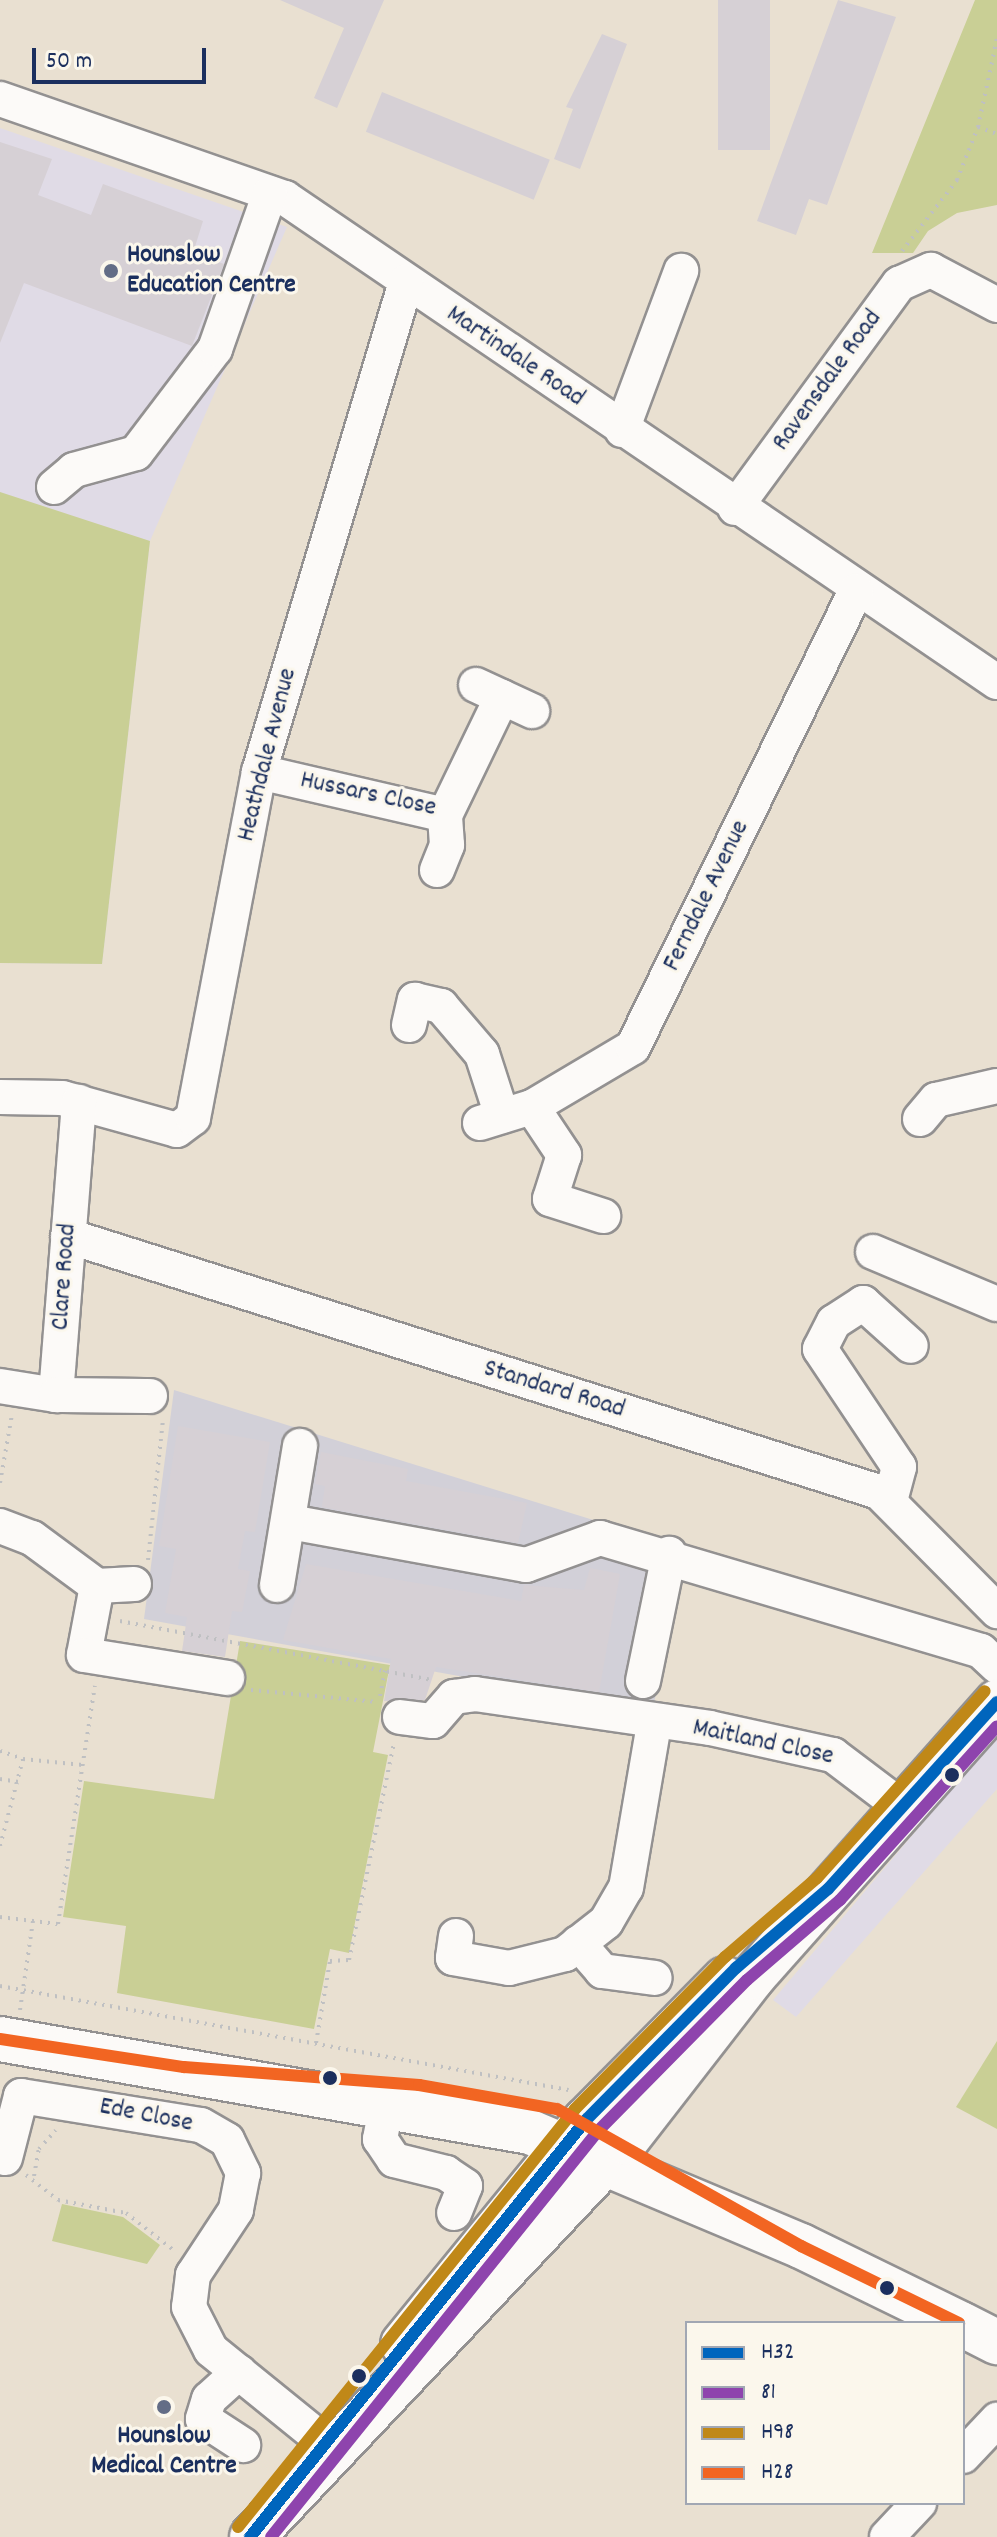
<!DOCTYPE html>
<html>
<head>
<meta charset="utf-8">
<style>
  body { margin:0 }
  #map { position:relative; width:997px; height:2537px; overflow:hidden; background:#e9e0d1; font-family:Dekko,sans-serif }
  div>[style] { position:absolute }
  .built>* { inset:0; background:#e0dbe6 }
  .industrial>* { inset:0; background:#d2d0d8 }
  .green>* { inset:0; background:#c9cf95 }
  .building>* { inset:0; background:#d6d0d5; transform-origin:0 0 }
  .path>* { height:4px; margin-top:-2px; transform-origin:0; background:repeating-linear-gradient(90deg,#bfc0c2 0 2px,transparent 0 8px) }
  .roads { filter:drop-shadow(2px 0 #939191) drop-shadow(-2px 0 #939191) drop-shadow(0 2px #939191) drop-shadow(0 -2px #939191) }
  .minor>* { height:34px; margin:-17px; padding:0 17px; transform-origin:17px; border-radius:17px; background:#fcfaf8 }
  .major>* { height:44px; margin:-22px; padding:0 22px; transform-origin:22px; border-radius:22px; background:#fcfaf8 }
  .bus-1>* { height:12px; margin:-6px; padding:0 6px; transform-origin:6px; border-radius:6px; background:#0065bd }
  .bus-2>* { height:12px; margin:-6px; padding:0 6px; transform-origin:6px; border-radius:6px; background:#8e44ad }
  .bus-3>* { height:12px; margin:-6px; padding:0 6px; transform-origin:6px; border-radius:6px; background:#c08818 }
  .bus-4>* { height:12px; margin:-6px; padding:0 6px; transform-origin:6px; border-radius:6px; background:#f26522 }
  .dots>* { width:22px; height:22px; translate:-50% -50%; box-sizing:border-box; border:4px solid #fbf7ec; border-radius:50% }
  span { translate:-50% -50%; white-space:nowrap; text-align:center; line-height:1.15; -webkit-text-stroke:6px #fbf7ec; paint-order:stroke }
  .poi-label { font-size:26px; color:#1b2f5e; font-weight:700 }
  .left { translate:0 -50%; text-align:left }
  .street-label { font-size:26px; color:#1b2f5e }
  .legend { position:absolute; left:685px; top:2321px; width:280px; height:184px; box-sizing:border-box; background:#fbf7ec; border:2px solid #a1a7b3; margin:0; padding:10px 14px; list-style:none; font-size:24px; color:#1b2f5e }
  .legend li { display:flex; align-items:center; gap:16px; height:40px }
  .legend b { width:40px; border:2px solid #a1a7b3 }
  .scale { position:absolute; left:32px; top:48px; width:174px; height:36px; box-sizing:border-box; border:4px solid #1b2f5e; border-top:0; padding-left:10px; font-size:24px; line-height:28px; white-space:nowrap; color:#1b2f5e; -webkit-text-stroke:6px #fbf7ec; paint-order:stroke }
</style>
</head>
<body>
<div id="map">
  <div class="built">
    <div style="clip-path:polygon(0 128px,287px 227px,150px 541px,102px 964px,0 963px)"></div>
    <div style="clip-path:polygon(997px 1735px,997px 1789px,796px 2017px,773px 2000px)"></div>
  </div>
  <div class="industrial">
    <div style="clip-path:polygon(174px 1390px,690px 1550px,652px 1711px,144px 1619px)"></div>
  </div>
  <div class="green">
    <div style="clip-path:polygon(975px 0,997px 0,997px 205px,957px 213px,928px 231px,913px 253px,872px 253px)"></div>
    <div style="clip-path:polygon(0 492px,150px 541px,102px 964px,0 963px)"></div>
    <div style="clip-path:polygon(240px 1641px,390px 1665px,373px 1752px,388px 1755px,349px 1953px,330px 1949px,314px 2029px,117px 1993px,126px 1926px,63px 1917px,84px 1781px,214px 1799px)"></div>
    <div style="clip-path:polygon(997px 2041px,997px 2129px,956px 2107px)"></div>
    <div style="clip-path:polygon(62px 2204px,123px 2217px,160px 2245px,147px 2264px,52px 2241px)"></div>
  </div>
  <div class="building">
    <div style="clip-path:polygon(280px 0,384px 0,337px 108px,314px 98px,344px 28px)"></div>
    <div style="left:718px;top:0;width:52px;height:150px"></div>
    <div style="clip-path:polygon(838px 0,896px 17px,827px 205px,809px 199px,796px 235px,757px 221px)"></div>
    <div style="clip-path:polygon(602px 34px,627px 44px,580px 169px,554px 159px,573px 109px,566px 107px)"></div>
    <div style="left:382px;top:92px;width:181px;height:43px;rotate:22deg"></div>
    <div style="clip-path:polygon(0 142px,52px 159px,38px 195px,91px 215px,103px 184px,203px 221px,193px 253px,224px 264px,192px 346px,24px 283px,0 343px)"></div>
    <div style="clip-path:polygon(178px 1426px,270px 1442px,255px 1532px,245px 1531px,238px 1569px,250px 1571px,242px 1612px,232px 1611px,225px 1657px,182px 1651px,187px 1617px,165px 1613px,176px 1549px,159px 1546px)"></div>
    <div style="clip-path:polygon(321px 1452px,408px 1469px,406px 1481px,527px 1503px,518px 1543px,322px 1507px,325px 1486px,315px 1484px)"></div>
    <div style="clip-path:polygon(306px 1564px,521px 1601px,524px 1585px,584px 1590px,590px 1568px,620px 1574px,599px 1692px,436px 1667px,425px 1700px,384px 1701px,391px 1659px,283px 1640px)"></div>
  </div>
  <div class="path">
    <div style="left:978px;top:127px;width:20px;rotate:20deg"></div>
    <div style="left:902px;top:251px;width:90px;rotate:-52.2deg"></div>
    <div style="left:957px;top:180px;width:57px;rotate:-68.4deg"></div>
    <div style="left:978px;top:127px;width:91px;rotate:-77.9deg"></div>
    <div style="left:0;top:1483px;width:70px;rotate:-80.1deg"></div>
    <div style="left:148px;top:1560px;width:141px;rotate:-83.9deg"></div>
    <div style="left:120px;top:1621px;width:319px;rotate:10.7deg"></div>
    <div style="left:251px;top:1690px;width:127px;rotate:5.4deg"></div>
    <div style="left:380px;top:1696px;width:26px;rotate:-79deg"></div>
    <div style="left:0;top:1751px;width:24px;rotate:19deg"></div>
    <div style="left:0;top:1779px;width:19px;rotate:9deg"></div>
    <div style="left:0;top:1846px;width:90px;rotate:-75.2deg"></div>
    <div style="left:23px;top:1759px;width:60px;rotate:5.7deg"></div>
    <div style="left:0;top:1917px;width:58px;rotate:6.9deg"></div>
    <div style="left:58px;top:1924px;width:241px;rotate:-81.2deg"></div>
    <div style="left:0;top:1986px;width:578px;rotate:10.36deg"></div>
    <div style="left:20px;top:2010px;width:90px;rotate:-81.7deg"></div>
    <div style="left:316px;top:2043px;width:83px;rotate:-80.3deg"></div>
    <div style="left:330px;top:1961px;width:19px;rotate:-3deg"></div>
    <div style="left:349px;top:1960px;width:223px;rotate:-78.3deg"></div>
    <div style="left:26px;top:2175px;width:41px;rotate:38deg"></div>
    <div style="left:58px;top:2200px;width:69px;rotate:10.8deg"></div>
    <div style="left:126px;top:2213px;width:63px;rotate:38deg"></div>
    <div style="left:34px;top:2176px;width:27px;rotate:-80deg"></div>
    <div style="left:39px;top:2149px;width:25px;rotate:-48deg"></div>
  </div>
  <div class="roads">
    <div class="minor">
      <div style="left:0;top:99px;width:302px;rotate:19.2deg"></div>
      <div style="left:285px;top:198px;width:861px;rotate:34.21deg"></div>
      <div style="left:622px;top:430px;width:170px;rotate:-69.6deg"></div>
      <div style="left:54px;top:487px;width:26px;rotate:-40deg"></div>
      <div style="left:74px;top:470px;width:64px;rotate:-15.3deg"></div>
      <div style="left:136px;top:453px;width:131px;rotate:-52.8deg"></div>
      <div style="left:215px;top:349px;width:165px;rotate:-70.6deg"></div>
      <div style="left:735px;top:508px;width:278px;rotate:-53.8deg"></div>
      <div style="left:899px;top:284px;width:35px;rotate:-24deg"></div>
      <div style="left:931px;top:270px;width:75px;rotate:27.9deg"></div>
      <div style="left:476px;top:685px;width:62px;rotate:24.9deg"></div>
      <div style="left:259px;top:772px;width:191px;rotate:13deg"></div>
      <div style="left:445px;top:815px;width:131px;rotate:-64.2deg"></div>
      <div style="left:437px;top:870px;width:27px;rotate:-68deg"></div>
      <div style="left:447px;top:845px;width:30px;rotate:-94deg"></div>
      <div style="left:409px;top:1025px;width:26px;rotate:-77deg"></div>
      <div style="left:415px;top:1000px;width:27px;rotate:13deg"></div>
      <div style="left:441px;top:1006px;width:63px;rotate:49.5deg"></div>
      <div style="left:482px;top:1054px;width:65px;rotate:72.1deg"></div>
      <div style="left:0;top:1097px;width:62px;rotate:0.9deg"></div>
      <div style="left:62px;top:1098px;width:119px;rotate:15.5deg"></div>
      <div style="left:177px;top:1130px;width:20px;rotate:-37deg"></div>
      <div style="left:193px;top:1118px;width:352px;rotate:-79.2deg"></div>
      <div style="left:259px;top:772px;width:512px;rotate:-73.3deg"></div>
      <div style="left:532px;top:1107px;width:58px;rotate:56.3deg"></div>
      <div style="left:564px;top:1155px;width:46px;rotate:107.7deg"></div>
      <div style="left:550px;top:1199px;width:56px;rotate:17.8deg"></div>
      <div style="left:920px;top:1119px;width:25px;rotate:-50deg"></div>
      <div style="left:936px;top:1100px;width:63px;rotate:-12.9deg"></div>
      <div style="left:480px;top:1123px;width:54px;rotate:-17.1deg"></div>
      <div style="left:532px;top:1107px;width:117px;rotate:-30.7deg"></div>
      <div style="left:633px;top:1047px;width:508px;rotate:-63.94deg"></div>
      <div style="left:68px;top:1236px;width:850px;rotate:17.52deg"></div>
      <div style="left:879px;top:1492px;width:168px;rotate:45.2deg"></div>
      <div style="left:873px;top:1252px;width:134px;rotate:22.8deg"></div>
      <div style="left:0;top:1386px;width:57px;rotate:9.1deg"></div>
      <div style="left:56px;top:1395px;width:294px;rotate:-85.5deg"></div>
      <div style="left:56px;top:1395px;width:94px;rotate:0.6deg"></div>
      <div style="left:891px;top:1497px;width:31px;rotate:-75deg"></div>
      <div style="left:899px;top:1467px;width:142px;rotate:-123.8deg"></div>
      <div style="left:820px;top:1349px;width:30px;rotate:-63deg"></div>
      <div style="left:834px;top:1322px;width:35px;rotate:-33deg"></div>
      <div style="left:863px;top:1303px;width:64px;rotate:41.9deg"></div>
      <div style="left:290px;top:1522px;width:240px;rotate:10.3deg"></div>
      <div style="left:526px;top:1565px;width:79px;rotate:-20deg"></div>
      <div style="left:600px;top:1538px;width:397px;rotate:16.5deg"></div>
      <div style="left:981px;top:1651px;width:22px;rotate:43deg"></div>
      <div style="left:0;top:1526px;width:34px;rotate:21deg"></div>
      <div style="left:32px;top:1538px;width:81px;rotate:36.4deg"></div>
      <div style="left:97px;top:1586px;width:37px;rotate:-3deg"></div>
      <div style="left:277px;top:1585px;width:141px;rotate:-80.6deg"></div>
      <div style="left:97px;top:1586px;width:70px;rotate:100.7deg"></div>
      <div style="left:84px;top:1655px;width:145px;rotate:9.1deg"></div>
      <div style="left:643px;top:1681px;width:130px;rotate:-78.4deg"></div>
      <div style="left:400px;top:1717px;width:33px;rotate:7deg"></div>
      <div style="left:433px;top:1721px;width:32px;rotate:-49deg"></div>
      <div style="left:454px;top:1697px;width:21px;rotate:-8deg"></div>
      <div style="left:475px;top:1694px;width:237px;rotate:8.2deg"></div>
      <div style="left:710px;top:1728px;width:126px;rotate:12.4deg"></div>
      <div style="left:833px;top:1755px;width:88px;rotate:37.1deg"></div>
      <div style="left:456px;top:1936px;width:22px;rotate:98deg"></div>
      <div style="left:453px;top:1958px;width:57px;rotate:10.1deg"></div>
      <div style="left:509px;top:1968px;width:58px;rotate:-14deg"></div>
      <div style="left:565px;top:1954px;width:52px;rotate:-38deg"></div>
      <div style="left:606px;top:1922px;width:39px;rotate:-60deg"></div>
      <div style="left:626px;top:1888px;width:166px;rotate:-80.3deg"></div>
      <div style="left:578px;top:1943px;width:37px;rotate:49deg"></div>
      <div style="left:602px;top:1971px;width:53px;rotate:7.5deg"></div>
      <div style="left:387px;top:2103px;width:37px;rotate:101deg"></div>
      <div style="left:380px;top:2139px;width:25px;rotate:56deg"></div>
      <div style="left:394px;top:2160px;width:54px;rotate:14deg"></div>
      <div style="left:446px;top:2173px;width:23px;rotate:34deg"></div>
      <div style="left:465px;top:2186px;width:29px;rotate:112deg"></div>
      <div style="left:5px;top:2158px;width:64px;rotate:-75.5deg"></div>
      <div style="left:21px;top:2096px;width:182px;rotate:9.2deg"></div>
      <div style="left:201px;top:2125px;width:30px;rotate:30deg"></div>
      <div style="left:227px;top:2140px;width:37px;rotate:64deg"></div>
      <div style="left:243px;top:2173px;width:38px;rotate:101deg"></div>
      <div style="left:236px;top:2210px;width:78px;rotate:123.5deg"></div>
      <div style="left:193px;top:2275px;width:32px;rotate:97deg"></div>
      <div style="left:189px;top:2307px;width:48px;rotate:62.9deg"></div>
      <div style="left:211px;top:2350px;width:162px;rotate:39deg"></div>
      <div style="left:239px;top:2372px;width:40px;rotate:138deg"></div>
      <div style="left:209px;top:2399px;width:21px;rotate:107deg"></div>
      <div style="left:203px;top:2419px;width:48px;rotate:33deg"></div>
      <div style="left:963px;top:2456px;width:50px;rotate:-46.6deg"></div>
      <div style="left:887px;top:2537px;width:47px;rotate:-46.7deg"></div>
    </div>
    <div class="major">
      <div style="left:0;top:2039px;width:538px;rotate:9.95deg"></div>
      <div style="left:530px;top:2132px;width:294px;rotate:22.8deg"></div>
      <div style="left:801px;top:2246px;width:176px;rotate:26deg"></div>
      <div style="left:963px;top:2325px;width:38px;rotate:27deg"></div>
      <div style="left:403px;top:2344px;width:289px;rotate:-50.8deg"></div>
      <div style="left:586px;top:2120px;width:198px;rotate:-45.4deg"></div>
      <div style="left:252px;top:2537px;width:543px;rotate:-46.64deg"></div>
      <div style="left:625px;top:2142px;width:209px;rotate:-52.2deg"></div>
      <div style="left:753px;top:1977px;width:368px;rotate:-48.4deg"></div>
    </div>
  </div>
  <div class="bus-1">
    <div style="left:250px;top:2537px;width:536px;rotate:-51.14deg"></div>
    <div style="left:586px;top:2120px;width:214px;rotate:-45.4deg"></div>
    <div style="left:736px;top:1968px;width:121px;rotate:-40.7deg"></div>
    <div style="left:828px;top:1889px;width:252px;rotate:-47.9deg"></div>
  </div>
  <div class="bus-2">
    <div style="left:271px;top:2537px;width:521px;rotate:-51.15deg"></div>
    <div style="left:598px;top:2131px;width:212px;rotate:-45.4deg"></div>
    <div style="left:747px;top:1980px;width:123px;rotate:-40.7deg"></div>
    <div style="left:840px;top:1900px;width:234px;rotate:-47.9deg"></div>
  </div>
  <div class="bus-3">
    <div style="left:238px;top:2527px;width:537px;rotate:-51.12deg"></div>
    <div style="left:575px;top:2109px;width:214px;rotate:-45.4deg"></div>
    <div style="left:725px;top:1957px;width:121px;rotate:-40.7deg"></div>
    <div style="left:817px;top:1878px;width:251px;rotate:-48.1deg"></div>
  </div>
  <div class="bus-4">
    <div style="left:0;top:2039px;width:186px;rotate:8.7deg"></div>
    <div style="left:184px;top:2067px;width:236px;rotate:4.4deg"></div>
    <div style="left:419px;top:2085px;width:140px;rotate:9.9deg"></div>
    <div style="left:557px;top:2109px;width:280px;rotate:29.3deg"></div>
    <div style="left:801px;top:2246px;width:176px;rotate:26deg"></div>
  </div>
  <div class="dots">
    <div style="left:111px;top:271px;background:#636d86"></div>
    <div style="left:952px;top:1775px;background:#1b2f5e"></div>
    <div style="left:330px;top:2078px;background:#1b2f5e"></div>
    <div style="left:887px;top:2288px;background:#1b2f5e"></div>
    <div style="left:359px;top:2376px;background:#1b2f5e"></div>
    <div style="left:164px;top:2407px;background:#636d86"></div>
  </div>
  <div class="poi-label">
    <span class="left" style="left:127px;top:271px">Hounslow<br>Education Centre</span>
    <span style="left:164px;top:2452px">Hounslow<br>Medical Centre</span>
  </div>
  <div class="street-label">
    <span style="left:515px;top:357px;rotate:34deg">Martindale Road</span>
    <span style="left:828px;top:381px;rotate:-54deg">Ravensdale Road</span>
    <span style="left:268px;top:755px;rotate:-76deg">Heathdale Avenue</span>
    <span style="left:368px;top:795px;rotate:12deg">Hussars Close</span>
    <span style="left:707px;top:896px;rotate:-64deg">Ferndale Avenue</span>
    <span style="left:65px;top:1277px;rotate:-86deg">Clare Road</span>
    <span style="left:554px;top:1390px;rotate:17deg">Standard Road</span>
    <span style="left:763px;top:1743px;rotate:12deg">Maitland Close</span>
    <span style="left:146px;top:2116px;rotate:11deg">Ede Close</span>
  </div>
  <ul class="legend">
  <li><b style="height:10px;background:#0065bd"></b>H32</li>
  <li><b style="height:10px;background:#8e44ad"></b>81</li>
  <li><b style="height:10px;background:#c08818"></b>H98</li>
  <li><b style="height:10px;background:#f26522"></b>H28</li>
  </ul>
  <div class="scale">50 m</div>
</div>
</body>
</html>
